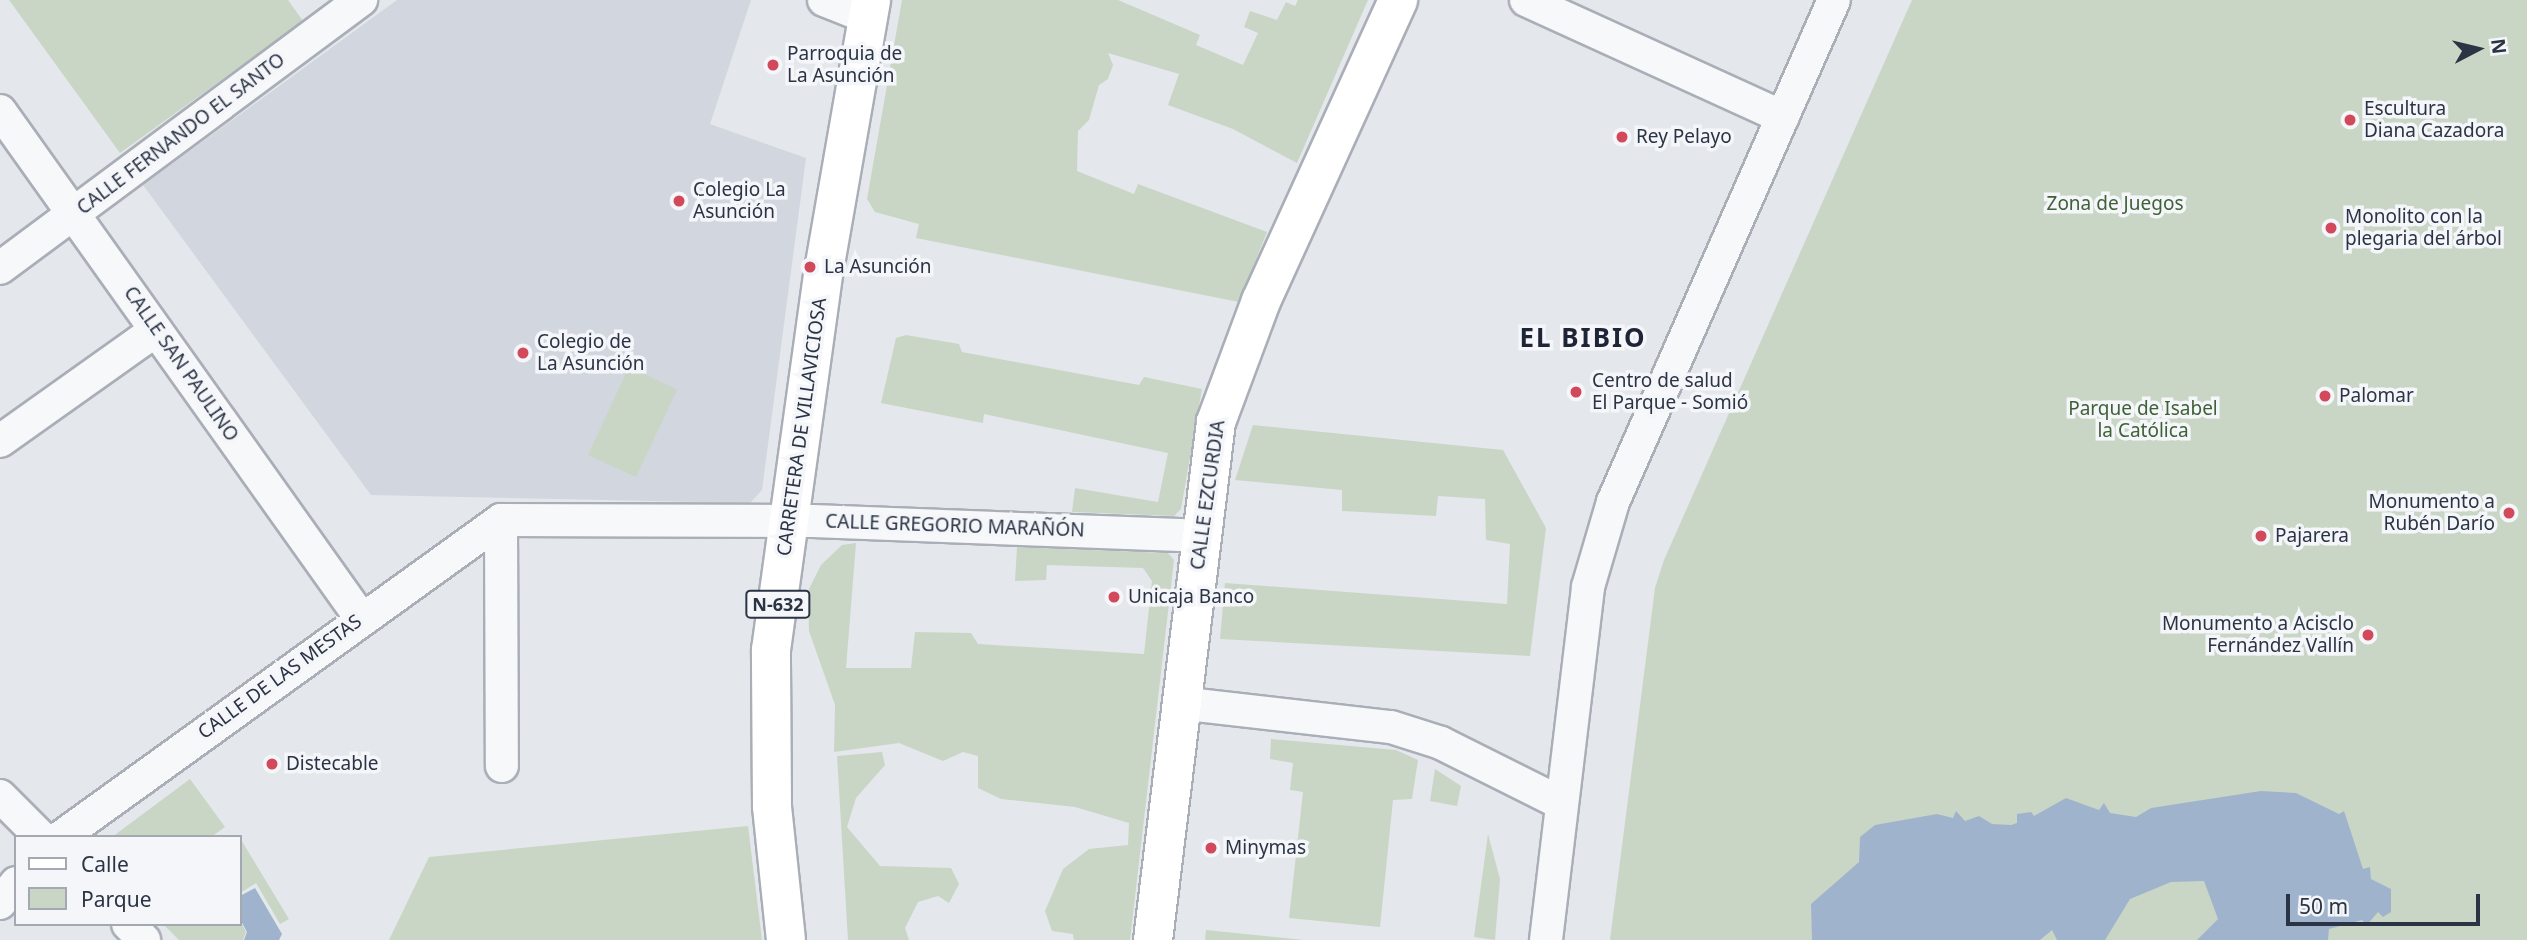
<!DOCTYPE html>
<html>
<head>
<meta charset="utf-8">
<style>
  body { margin:0 }
  #map { position:relative; width:2527px; height:940px; overflow:hidden; background:#e4e7ec; font-family:"Noto Sans",sans-serif }
  div>[style] { position:absolute }
  .built>* { inset:0; background:#d2d6de }
  .green>* { inset:0; background:#c9d6c5; transform-origin:0 0 }
  .water>* { inset:0; background:#9fb4cc }
  .roads { filter:drop-shadow(2px 0 #a9aeb7) drop-shadow(-2px 0 #a9aeb7) drop-shadow(0 2px #a9aeb7) drop-shadow(0 -2px #a9aeb7) }
  .street>* { height:32px; margin:-16px; padding:0 16px; transform-origin:16px; border-radius:16px; background:#f7f8fa }
  .primary>* { height:38px; margin:-19px; padding:0 19px; transform-origin:19px; border-radius:19px; background:#fff }
  .dots>* { width:19px; height:19px; translate:-50% -50%; box-sizing:border-box; border:4px solid #f4f6f9; border-radius:50% }
  span { translate:-50% -50%; white-space:nowrap; text-align:center; line-height:1.15; -webkit-text-stroke:7px #f4f6f9; paint-order:stroke }
  .shield-label span { padding:2px 5px; background:#f4f6f9; border:2px solid; border-radius:5px; -webkit-text-stroke-width:0 }
  .shield-label { font-size:18px; color:#2b3445; font-weight:700 }
  .poi-label { font-size:19px; color:#2b3445 }
  .left { translate:0 -50%; text-align:left }
  .right { translate:-100% -50%; text-align:right }
  .street-label { font-size:19px; color:#2b3445 }
  .park-label { font-size:19px; color:#3f6138 }
  .district-label { font-size:26px; color:#1d2536; font-weight:700; letter-spacing:2px }
  .legend { position:absolute; left:14px; top:835px; width:228px; height:91px; box-sizing:border-box; background:#f4f6f9; border:2px solid #a4a8b1; margin:0; padding:9px 12px; list-style:none; font-size:21px; color:#2b3445 }
  .legend li { display:flex; align-items:center; gap:14px; height:35px }
  .legend b { width:35px; border:2px solid #a4a8b1 }
  .north { position:absolute; left:2443px; top:14px; width:70px; height:70px; -webkit-text-stroke:5px #f4f6f9; paint-order:stroke; rotate:83deg; font-size:19px; font-weight:700; line-height:28px; text-align:center; color:#2b3445 }
  .north::after { content:''; display:block; margin:auto; width:24px; height:32px; background:#2b3445; clip-path:polygon(50% 0,100% 100%,50% 72%,0 100%) }
  .scale { position:absolute; left:2286px; top:894px; width:194px; height:32px; box-sizing:border-box; border:4px solid #2b3445; border-top:0; padding-left:9px; font-size:21px; line-height:24px; white-space:nowrap; color:#2b3445; -webkit-text-stroke:5px #f4f6f9; paint-order:stroke }
</style>
</head>
<body>
<div id="map">
  <div class="built">
    <div style="clip-path:polygon(397px 0,751px 0,710px 124px,806px 158px,762px 490px,750px 503px,371px 495px,143px 185px)"></div>
  </div>
  <div class="green">
    <div style="clip-path:polygon(9px 0,288px 0,303px 21px,120px 153px)"></div>
    <div style="clip-path:polygon(902px 0,1118px 0,1200px 35px,1196px 45px,1243px 65px,1258px 33px,1244px 27px,1250px 11px,1277px 20px,1286px 2px,1295px 6px,1298px 0,1368px 0,1297px 163px,1233px 129px,1168px 105px,1179px 74px,1108px 53px,1113px 65px,1108px 79px,1099px 85px,1089px 120px,1078px 131px,1077px 171px,1134px 194px,1138px 184px,1267px 232px,1239px 302px,916px 238px,919px 224px,875px 212px,867px 199px)"></div>
    <div style="clip-path:polygon(1912px 0,2527px 0,2527px 940px,1610px 940px,1655px 588px,1664px 560px)"></div>
    <div style="clip-path:polygon(906px 335px,959px 344px,962px 352px,1139px 385px,1144px 377px,1202px 389px,1181px 509px,1174px 516px,1072px 512px,1075px 488px,1158px 502px,1168px 453px,984px 414px,983px 423px,881px 403px,896px 338px)"></div>
    <div style="left:629px;top:367px;width:53px;height:97px;rotate:25deg"></div>
    <div style="clip-path:polygon(1253px 425px,1503px 450px,1546px 528px,1530px 656px,1220px 639px,1225px 583px,1507px 604px,1510px 544px,1486px 540px,1485px 499px,1438px 496px,1436px 516px,1342px 511px,1342px 490px,1235px 480px)"></div>
    <div style="clip-path:polygon(856px 543px,846px 668px,911px 668px,915px 632px,971px 633px,978px 644px,1144px 654px,1152px 581px,1143px 568px,1047px 565px,1046px 580px,1015px 581px,1017px 547px,1168px 553px,1174px 560px,1130px 940px,1074px 940px,1073px 934px,1052px 931px,1045px 911px,1063px 869px,1089px 849px,1128px 845px,1129px 823px,1075px 807px,1001px 799px,978px 788px,978px 756px,963px 752px,943px 761px,899px 743px,834px 752px,835px 705px,809px 631px,808px 591px,821px 565px,842px 545px)"></div>
    <div style="clip-path:polygon(1271px 739px,1396px 750px,1418px 760px,1412px 799px,1393px 800px,1380px 927px,1289px 918px,1303px 792px,1290px 790px,1293px 763px,1270px 759px)"></div>
    <div style="clip-path:polygon(882px 752px,885px 765px,856px 798px,847px 827px,880px 866px,951px 868px,959px 884px,949px 903px,938px 896px,918px 902px,905px 928px,909px 940px,848px 940px,837px 756px)"></div>
    <div style="clip-path:polygon(1435px 769px,1461px 786px,1457px 806px,1430px 801px)"></div>
    <div style="clip-path:polygon(190px 779px,225px 827px,211px 837px,112px 837px)"></div>
    <div style="clip-path:polygon(748px 826px,762px 940px,389px 940px,429px 857px)"></div>
    <div style="clip-path:polygon(1488px 834px,1500px 879px,1495px 940px,1474px 937px)"></div>
    <div style="clip-path:polygon(240px 838px,289px 919px,280px 924px,256px 883px,240px 893px)"></div>
    <div style="clip-path:polygon(240px 920px,246px 932px,243px 940px,179px 940px,163px 924px)"></div>
    <div style="clip-path:polygon(1206px 930px,1304px 940px,1205px 940px)"></div>
  </div>
  <div class="water">
    <div style="clip-path:polygon(2261px 791px,2296px 793px,2339px 814px,2344px 811px,2363px 869px,2370px 867px,2371px 879px,2391px 889px,2391px 912px,2383px 917px,2378px 912px,2367px 925px,2362px 920px,2329px 929px,2328px 940px,2197px 940px,2218px 919px,2204px 881px,2171px 882px,2130px 899px,2105px 940px,2057px 940px,2052px 930px,2040px 940px,1812px 940px,1811px 904px,1859px 862px,1860px 837px,1875px 825px,1937px 814px,1953px 818px,1956px 811px,1965px 821px,1979px 816px,1992px 824px,2011px 825px,2017px 823px,2017px 814px,2031px 812px,2034px 816px,2066px 798px,2099px 810px,2104px 803px,2110px 813px,2136px 817px,2151px 808px)"></div>
    <div style="clip-path:polygon(255px 888px,282px 934px,279px 940px,244px 940px,247px 932px,240px 919px,240px 896px)"></div>
  </div>
  <div class="roads">
    <div class="street">
      <div style="left:824px;top:0;width:46px;rotate:21.6deg"></div>
      <div style="left:1526px;top:0;width:282px;rotate:24.5deg"></div>
      <div style="left:0;top:111px;width:622px;rotate:54.55deg"></div>
      <div style="left:0;top:268px;width:450px;rotate:-36.6deg"></div>
      <div style="left:0;top:441px;width:191px;rotate:-35.4deg"></div>
      <div style="left:501px;top:520px;width:312px;rotate:0.2deg"></div>
      <div style="left:813px;top:521px;width:387px;rotate:2.2deg"></div>
      <div style="left:501px;top:520px;width:246px;rotate:89.8deg"></div>
      <div style="left:1179px;top:703px;width:213px;rotate:6.5deg"></div>
      <div style="left:1391px;top:727px;width:52px;rotate:17.7deg"></div>
      <div style="left:1441px;top:743px;width:134px;rotate:26.6deg"></div>
      <div style="left:0;top:796px;width:58px;rotate:45deg"></div>
      <div style="left:61px;top:837px;width:542px;rotate:-35.77deg"></div>
      <div style="left:0;top:903px;width:26px;rotate:-51deg"></div>
      <div style="left:128px;top:924px;width:23px;rotate:45deg"></div>
      <div style="left:1546px;top:940px;width:355px;rotate:-83.2deg"></div>
      <div style="left:1588px;top:587px;width:89px;rotate:-73.6deg"></div>
      <div style="left:1613px;top:502px;width:548px;rotate:-66.24deg"></div>
    </div>
    <div class="primary">
      <div style="left:786px;top:940px;width:135px;rotate:-96deg"></div>
      <div style="left:772px;top:806px;width:156px;rotate:-90.4deg"></div>
      <div style="left:771px;top:650px;width:384px;rotate:-82.1deg"></div>
      <div style="left:824px;top:270px;width:274px;rotate:-80.1deg"></div>
      <div style="left:1153px;top:940px;width:522px;rotate:-83.07deg"></div>
      <div style="left:1216px;top:422px;width:129px;rotate:-69.6deg"></div>
      <div style="left:1261px;top:301px;width:331px;rotate:-65.5deg"></div>
    </div>
  </div>
  <div class="dots">
    <div style="left:773px;top:65px;background:#d1495b"></div>
    <div style="left:2350px;top:120px;background:#d1495b"></div>
    <div style="left:1622px;top:137px;background:#d1495b"></div>
    <div style="left:679px;top:201px;background:#d1495b"></div>
    <div style="left:2331px;top:228px;background:#d1495b"></div>
    <div style="left:810px;top:267px;background:#d1495b"></div>
    <div style="left:523px;top:353px;background:#d1495b"></div>
    <div style="left:1576px;top:392px;background:#d1495b"></div>
    <div style="left:2325px;top:396px;background:#d1495b"></div>
    <div style="left:2509px;top:513px;background:#d1495b"></div>
    <div style="left:2261px;top:536px;background:#d1495b"></div>
    <div style="left:1114px;top:597px;background:#d1495b"></div>
    <div style="left:2368px;top:635px;background:#d1495b"></div>
    <div style="left:272px;top:764px;background:#d1495b"></div>
    <div style="left:1211px;top:848px;background:#d1495b"></div>
  </div>
  <div class="shield-label">
    <span style="left:778px;top:604px">N-632</span>
  </div>
  <div class="poi-label">
    <span class="left" style="left:787px;top:65px">Parroquia de<br>La Asunción</span>
    <span class="left" style="left:2364px;top:120px">Escultura<br>Diana Cazadora</span>
    <span class="left" style="left:1636px;top:137px">Rey Pelayo</span>
    <span class="left" style="left:693px;top:201px">Colegio La<br>Asunción</span>
    <span class="left" style="left:2345px;top:228px">Monolito con la<br>plegaria del árbol</span>
    <span class="left" style="left:824px;top:267px">La Asunción</span>
    <span class="left" style="left:537px;top:353px">Colegio de<br>La Asunción</span>
    <span class="left" style="left:1592px;top:392px">Centro de salud<br>El Parque - Somió</span>
    <span class="left" style="left:2339px;top:396px">Palomar</span>
    <span class="right" style="left:2495px;top:513px">Monumento a<br>Rubén Darío</span>
    <span class="left" style="left:2275px;top:536px">Pajarera</span>
    <span class="left" style="left:1128px;top:597px">Unicaja Banco</span>
    <span class="right" style="left:2354px;top:635px">Monumento a Acisclo<br>Fernández Vallín</span>
    <span class="left" style="left:286px;top:764px">Distecable</span>
    <span class="left" style="left:1225px;top:848px">Minymas</span>
  </div>
  <div class="street-label">
    <span style="left:181px;top:134px;rotate:-37deg">CALLE FERNANDO EL SANTO</span>
    <span style="left:181px;top:364px;rotate:55deg">CALLE SAN PAULINO</span>
    <span style="left:802px;top:427px;rotate:-82deg">CARRETERA DE VILLAVICIOSA</span>
    <span style="left:1208px;top:495px;rotate:-82deg">CALLE EZCURDIA</span>
    <span style="left:955px;top:526px;rotate:2deg">CALLE GREGORIO MARAÑÓN</span>
    <span style="left:280px;top:677px;rotate:-36deg">CALLE DE LAS MESTAS</span>
  </div>
  <div class="park-label">
    <span style="left:2115px;top:204px">Zona de Juegos</span>
    <span style="left:2143px;top:420px">Parque de Isabel<br>la Católica</span>
  </div>
  <div class="district-label">
    <span style="left:1583px;top:338px">EL BIBIO</span>
  </div>
  <ul class="legend">
  <li><b style="height:9px;background:#fff"></b>Calle</li>
  <li><b style="height:19px;background:#c9d6c5"></b>Parque</li>
  </ul>
  <div class="north">N</div>
  <div class="scale">50 m</div>
</div>
</body>
</html>
